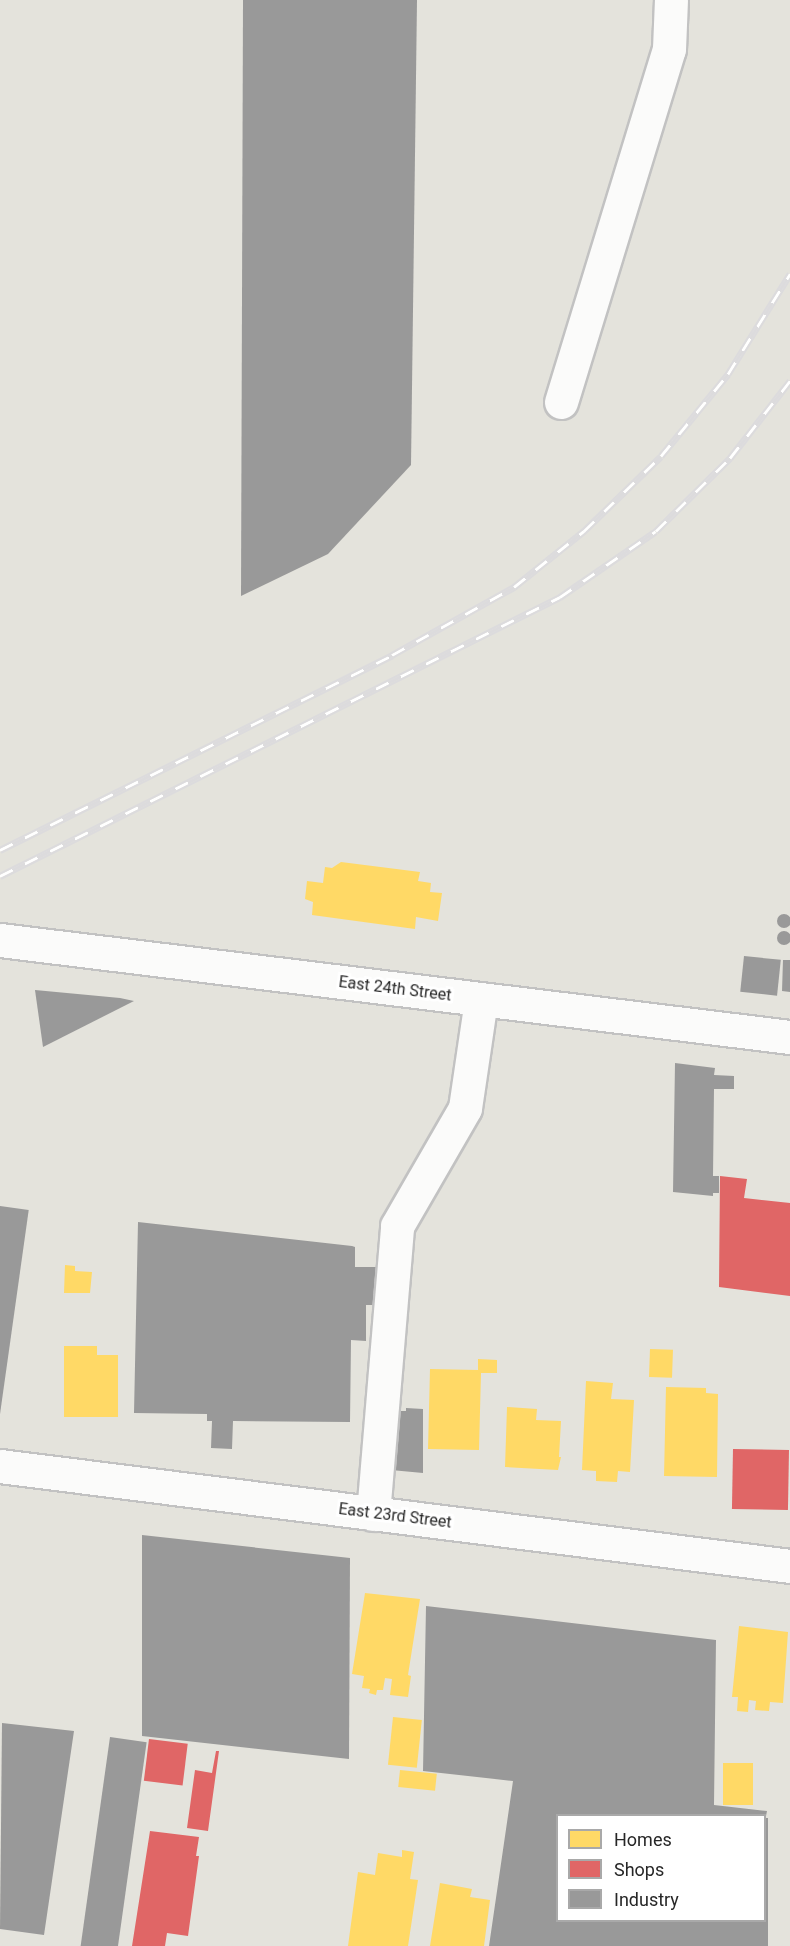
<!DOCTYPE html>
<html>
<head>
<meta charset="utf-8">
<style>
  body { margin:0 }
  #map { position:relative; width:790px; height:1946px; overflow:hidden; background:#e4e3dc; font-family:Roboto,sans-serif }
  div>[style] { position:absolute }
  .homes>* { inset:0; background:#ffd966; transform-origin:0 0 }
  .shops>* { inset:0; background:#e06666; transform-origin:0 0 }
  .industry>* { inset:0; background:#999; transform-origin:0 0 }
  .round { border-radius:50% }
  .roads { filter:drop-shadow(2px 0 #c2c2c2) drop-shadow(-2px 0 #c2c2c2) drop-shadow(0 2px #c2c2c2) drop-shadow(0 -2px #c2c2c2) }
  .minor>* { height:33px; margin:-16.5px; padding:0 16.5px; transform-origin:16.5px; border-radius:16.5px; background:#fbfbfa }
  .rail>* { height:7px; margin-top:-3.5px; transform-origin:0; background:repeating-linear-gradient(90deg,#fff 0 14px,#dcdbdd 0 28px); box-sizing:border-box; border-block:2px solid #dcdbdd }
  span { translate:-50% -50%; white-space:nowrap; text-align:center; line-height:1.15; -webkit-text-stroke:6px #fff; paint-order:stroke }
  .street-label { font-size:16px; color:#272727 }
  .legend { position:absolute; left:556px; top:1814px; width:210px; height:108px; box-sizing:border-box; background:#fff; border:2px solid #a9a9a9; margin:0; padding:8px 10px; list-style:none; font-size:18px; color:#272727 }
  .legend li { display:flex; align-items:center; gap:12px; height:30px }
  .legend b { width:30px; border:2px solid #a9a9a9 }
</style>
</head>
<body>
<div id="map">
  <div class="homes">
    <div style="clip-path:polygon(341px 862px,420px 872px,418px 881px,431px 883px,430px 892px,442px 893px,438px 921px,416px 917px,415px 929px,312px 915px,313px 902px,305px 899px,307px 881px,323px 883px,325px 867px,332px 868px)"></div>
    <div style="clip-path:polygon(65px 1265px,75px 1266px,75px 1271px,92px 1272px,90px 1293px,64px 1293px)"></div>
    <div style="clip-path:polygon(64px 1346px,97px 1346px,97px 1355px,118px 1355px,118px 1417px,64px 1417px)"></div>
    <div style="left:650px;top:1349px;width:23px;height:28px;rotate:2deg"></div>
    <div style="clip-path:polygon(478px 1359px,497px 1360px,497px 1373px,481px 1373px,479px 1450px,428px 1449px,430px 1369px,478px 1370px)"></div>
    <div style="clip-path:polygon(586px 1381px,613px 1383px,611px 1399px,634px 1400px,630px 1472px,618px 1471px,617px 1482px,596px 1481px,596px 1471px,582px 1470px)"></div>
    <div style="clip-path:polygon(666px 1387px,706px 1388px,706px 1393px,718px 1394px,717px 1477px,664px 1476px)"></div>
    <div style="clip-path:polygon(507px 1407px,537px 1409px,536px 1420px,561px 1421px,559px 1457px,561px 1457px,558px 1470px,505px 1467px)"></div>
    <div style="clip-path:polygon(365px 1593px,420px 1599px,408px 1675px,411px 1676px,408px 1697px,390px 1695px,392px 1679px,385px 1678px,383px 1690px,377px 1690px,376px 1695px,369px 1693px,370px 1689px,362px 1688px,364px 1676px,352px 1674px)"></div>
    <div style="clip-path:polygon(739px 1626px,788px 1632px,783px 1703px,770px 1702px,769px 1711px,755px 1710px,756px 1701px,749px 1700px,748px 1712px,737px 1711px,738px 1697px,732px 1697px)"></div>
    <div style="left:393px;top:1717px;width:29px;height:48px;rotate:6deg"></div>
    <div style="left:723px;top:1763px;width:30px;height:42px"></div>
    <div style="left:400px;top:1770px;width:37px;height:17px;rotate:6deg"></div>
    <div style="clip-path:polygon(402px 1850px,414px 1852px,410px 1879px,418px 1880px,408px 1946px,348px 1946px,358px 1872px,375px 1875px,378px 1853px,402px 1857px)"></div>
    <div style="clip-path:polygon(440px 1883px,472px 1889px,470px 1897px,490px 1900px,484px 1946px,430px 1946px)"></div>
  </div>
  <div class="shops">
    <div style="clip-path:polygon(720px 1176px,747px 1179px,744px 1198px,790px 1203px,790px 1296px,719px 1287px)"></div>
    <div style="left:733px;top:1449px;width:56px;height:60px;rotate:1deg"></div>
    <div style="left:149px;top:1739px;width:39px;height:42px;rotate:7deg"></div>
    <div style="clip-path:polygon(216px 1751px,219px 1751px,208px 1831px,187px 1828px,195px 1770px,212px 1773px)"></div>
    <div style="clip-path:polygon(150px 1831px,199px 1837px,196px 1856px,199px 1856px,188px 1936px,167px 1933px,165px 1946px,132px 1946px)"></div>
  </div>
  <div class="industry">
    <div style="clip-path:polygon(243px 0,417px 0,411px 465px,328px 554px,241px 596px)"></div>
    <div class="round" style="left:777px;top:914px;width:14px;height:14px"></div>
    <div class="round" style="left:777px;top:931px;width:14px;height:14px"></div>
    <div style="left:744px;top:956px;width:37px;height:36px;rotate:6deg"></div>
    <div style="clip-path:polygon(783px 960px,790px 960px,790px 992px,782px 991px)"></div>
    <div style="clip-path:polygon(35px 990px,120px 998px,134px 1001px,43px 1047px)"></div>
    <div style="clip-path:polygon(675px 1063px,715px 1068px,714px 1075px,734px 1076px,734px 1089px,714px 1089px,713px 1176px,719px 1176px,719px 1193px,713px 1193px,713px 1196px,673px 1192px)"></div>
    <div style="left:0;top:1206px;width:29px;height:220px;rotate:8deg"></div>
    <div style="clip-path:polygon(138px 1222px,352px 1246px,355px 1247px,355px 1267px,378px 1267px,378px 1305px,366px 1305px,366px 1341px,351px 1340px,350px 1422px,233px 1421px,232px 1449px,211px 1448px,212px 1421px,207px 1421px,207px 1414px,134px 1413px)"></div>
    <div style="clip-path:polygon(406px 1408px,423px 1409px,423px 1473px,391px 1470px,392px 1411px,406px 1411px)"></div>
    <div style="clip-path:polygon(142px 1535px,350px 1558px,349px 1759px,142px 1736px)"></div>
    <div style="clip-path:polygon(426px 1606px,716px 1640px,714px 1805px,767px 1811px,766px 1816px,558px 1816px,558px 1920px,764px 1920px,764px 1818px,768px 1818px,768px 1946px,489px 1946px,513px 1781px,423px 1771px)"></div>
    <div style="clip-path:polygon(2px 1723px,74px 1731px,44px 1935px,0 1929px)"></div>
    <div style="left:110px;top:1737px;width:37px;height:211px;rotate:8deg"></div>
  </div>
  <div class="roads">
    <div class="minor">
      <div style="left:561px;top:402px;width:369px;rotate:-73deg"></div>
      <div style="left:669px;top:49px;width:49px;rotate:-87.7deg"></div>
      <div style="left:0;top:940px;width:796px;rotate:7deg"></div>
      <div style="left:0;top:1466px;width:796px;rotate:7.21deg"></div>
      <div style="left:373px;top:1514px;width:289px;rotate:-85.2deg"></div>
      <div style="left:397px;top:1226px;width:136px;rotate:-60deg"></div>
      <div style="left:465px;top:1108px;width:110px;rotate:-81.6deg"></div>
    </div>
  </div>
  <div class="rail">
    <div style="left:0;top:850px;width:438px;rotate:-26.4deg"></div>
    <div style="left:392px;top:655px;width:140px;rotate:-29.1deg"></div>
    <div style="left:514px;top:587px;width:90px;rotate:-38.7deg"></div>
    <div style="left:584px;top:531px;width:107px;rotate:-44.2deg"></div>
    <div style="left:661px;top:456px;width:106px;rotate:-50.7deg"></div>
    <div style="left:728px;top:374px;width:118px;rotate:-58.2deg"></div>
    <div style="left:0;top:876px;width:626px;rotate:-26.48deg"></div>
    <div style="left:560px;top:597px;width:116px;rotate:-34.5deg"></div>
    <div style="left:656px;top:531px;width:104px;rotate:-44.6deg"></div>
    <div style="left:730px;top:458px;width:98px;rotate:-52.1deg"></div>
  </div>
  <div class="street-label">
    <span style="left:395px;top:989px;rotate:7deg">East 24th Street</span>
    <span style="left:395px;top:1516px;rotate:7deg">East 23rd Street</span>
  </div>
  <ul class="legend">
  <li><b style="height:16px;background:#ffd966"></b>Homes</li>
  <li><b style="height:16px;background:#e06666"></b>Shops</li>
  <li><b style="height:16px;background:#999"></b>Industry</li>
  </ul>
</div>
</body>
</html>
